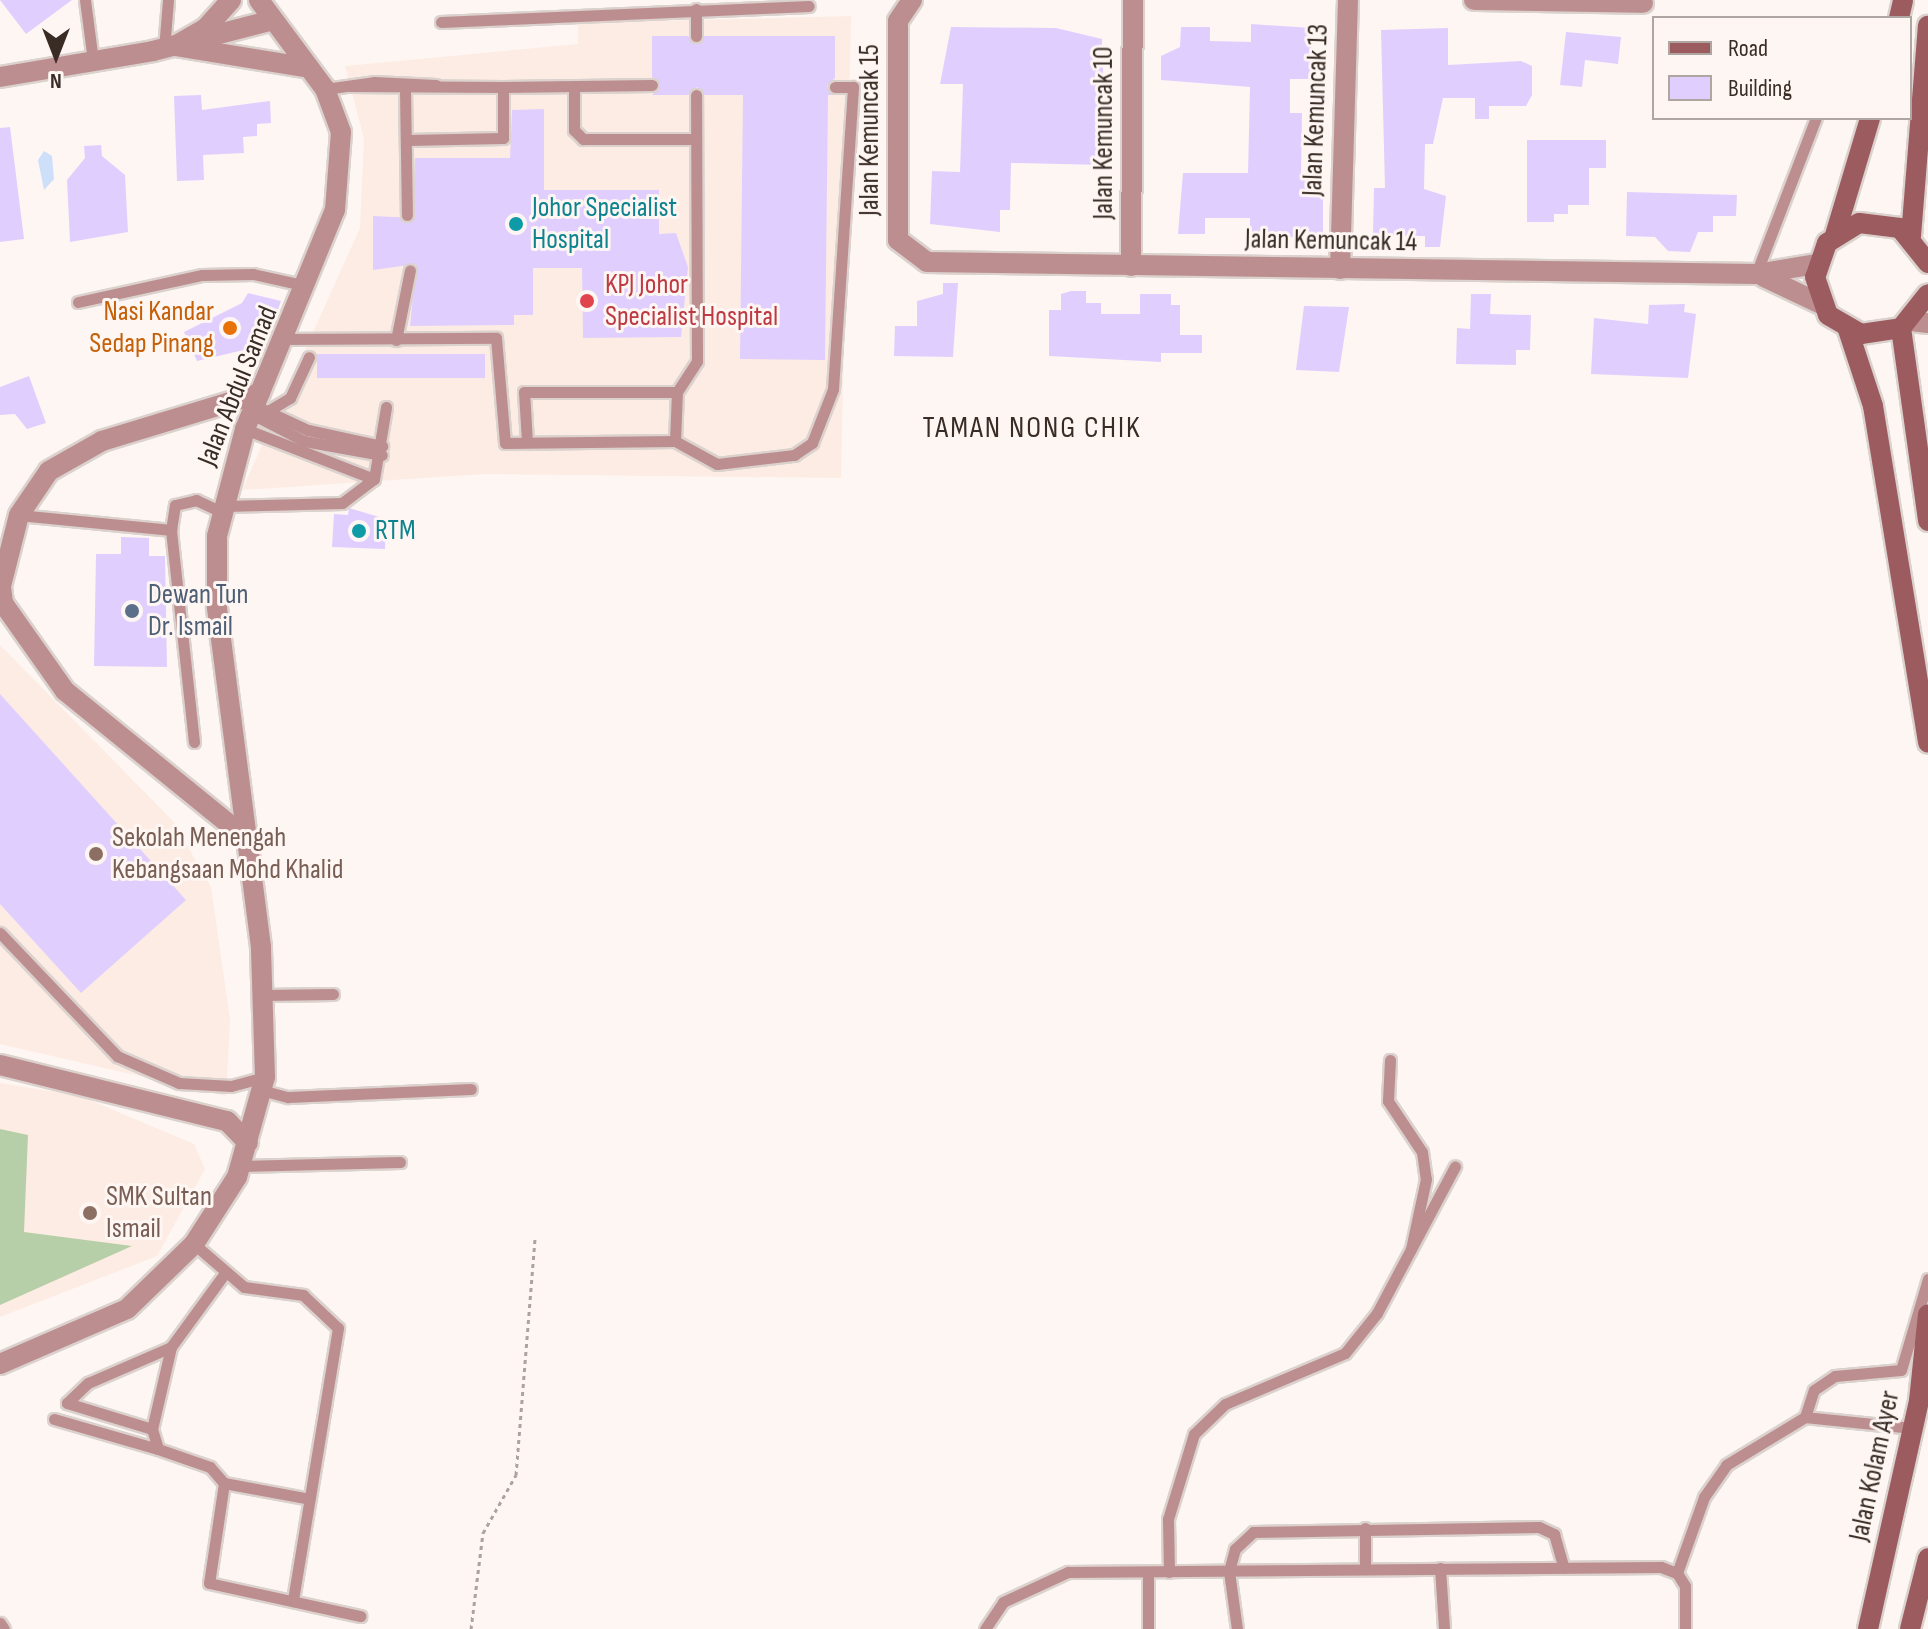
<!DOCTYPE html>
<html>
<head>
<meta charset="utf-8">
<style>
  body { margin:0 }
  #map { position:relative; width:1928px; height:1629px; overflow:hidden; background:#fef6f3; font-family:"Sofia Sans Condensed",sans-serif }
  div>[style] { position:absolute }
  .built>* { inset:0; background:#fdece3 }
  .green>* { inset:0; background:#b7cfa8 }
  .water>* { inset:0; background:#cedff9 }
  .building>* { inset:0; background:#e0cffe; transform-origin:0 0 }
  .path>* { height:3px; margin-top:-1.5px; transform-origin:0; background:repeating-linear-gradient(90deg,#ada39e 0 4px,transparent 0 8px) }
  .roads { filter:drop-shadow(2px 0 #dbd2ce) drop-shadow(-2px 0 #dbd2ce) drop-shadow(0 2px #dbd2ce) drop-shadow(0 -2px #dbd2ce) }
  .service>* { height:11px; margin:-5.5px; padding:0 5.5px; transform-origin:5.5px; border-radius:5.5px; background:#bd8e90 }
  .minor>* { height:20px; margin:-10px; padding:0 10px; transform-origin:10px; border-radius:10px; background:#bd8e90 }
  .tertiary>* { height:20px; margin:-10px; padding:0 10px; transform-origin:10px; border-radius:10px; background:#bd8e90 }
  .secondary>* { height:20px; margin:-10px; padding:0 10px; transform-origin:10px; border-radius:10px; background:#9c5b5f }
  .dots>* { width:22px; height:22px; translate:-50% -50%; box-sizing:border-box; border:4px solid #fef6f3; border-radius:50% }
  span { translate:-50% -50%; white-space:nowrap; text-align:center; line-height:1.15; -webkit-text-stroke:6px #fef6f3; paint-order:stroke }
  .street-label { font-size:28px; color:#392c25 }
  .culture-label { font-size:28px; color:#0d838f }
  .left { translate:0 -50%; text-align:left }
  .health-label { font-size:28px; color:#be3a42 }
  .food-label { font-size:28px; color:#c56008 }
  .right { translate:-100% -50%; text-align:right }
  .service-label { font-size:28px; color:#4e5e75 }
  .education-label { font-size:28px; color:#785e54 }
  .neighbourhood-label { font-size:30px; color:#392c25; letter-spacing:2px }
  .legend { position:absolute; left:1652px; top:16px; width:260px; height:104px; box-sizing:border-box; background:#fef6f3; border:2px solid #afa5a1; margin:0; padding:10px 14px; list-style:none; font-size:24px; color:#392c25 }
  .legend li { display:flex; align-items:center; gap:16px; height:40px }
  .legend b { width:40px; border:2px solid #afa5a1 }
  .north { position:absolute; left:16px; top:16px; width:80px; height:80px; -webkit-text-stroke:6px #fef6f3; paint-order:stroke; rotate:180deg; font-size:22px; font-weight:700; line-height:32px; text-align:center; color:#392c25 }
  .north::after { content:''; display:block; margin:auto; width:28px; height:36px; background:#392c25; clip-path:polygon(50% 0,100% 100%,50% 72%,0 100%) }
</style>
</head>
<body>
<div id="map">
  <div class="built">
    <div style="clip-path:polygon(851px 16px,841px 478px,483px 474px,242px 490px,360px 228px,364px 139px,345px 66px,578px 44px,578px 23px)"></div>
    <div style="clip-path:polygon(0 645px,173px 821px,211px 887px,230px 1020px,226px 1096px,0 1044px)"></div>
    <div style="clip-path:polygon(0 1083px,80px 1096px,194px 1144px,205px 1169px,157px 1256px,0 1317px)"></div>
  </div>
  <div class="green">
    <div style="clip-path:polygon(0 1129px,28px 1135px,24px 1232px,132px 1246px,0 1305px)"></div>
  </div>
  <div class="water">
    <div style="clip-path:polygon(44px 151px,52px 156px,54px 179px,44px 190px,38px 160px)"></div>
  </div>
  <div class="building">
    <div style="clip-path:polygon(0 0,72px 0,26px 34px)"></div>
    <div style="clip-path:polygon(1251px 24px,1312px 28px,1312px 79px,1290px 79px,1290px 113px,1302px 113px,1301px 175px,1323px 175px,1323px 234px,1260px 240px,1250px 234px,1250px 218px,1205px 218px,1205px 234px,1178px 234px,1183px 173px,1248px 173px,1250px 87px,1161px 80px,1161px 56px,1180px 47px,1181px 27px,1210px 27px,1210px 41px,1251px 42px)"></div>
    <div style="clip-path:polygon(951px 27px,1056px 28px,1102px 39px,1106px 165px,1011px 163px,1010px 210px,1000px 210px,1000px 232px,930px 224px,932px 171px,960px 172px,963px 84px,940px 84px)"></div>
    <div style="clip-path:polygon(1448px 28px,1448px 65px,1521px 61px,1532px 66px,1532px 95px,1526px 106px,1489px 106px,1489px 119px,1475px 119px,1475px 98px,1443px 98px,1433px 144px,1425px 144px,1424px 189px,1446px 196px,1440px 247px,1425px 247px,1425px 236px,1373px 236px,1374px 188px,1385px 188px,1381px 30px)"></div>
    <div style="clip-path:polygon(1566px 32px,1621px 37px,1618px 64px,1585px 60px,1582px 87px,1560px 85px)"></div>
    <div style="clip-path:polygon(652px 36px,688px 36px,695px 44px,704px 36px,835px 36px,835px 78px,827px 86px,834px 95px,828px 95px,825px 360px,740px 359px,743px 95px,704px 95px,697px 87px,688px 95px,652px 95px,660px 86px,652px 77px)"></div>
    <div style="clip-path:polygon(201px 95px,202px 110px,270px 101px,271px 123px,257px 124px,257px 136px,243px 137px,244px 153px,203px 155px,204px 180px,177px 181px,174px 96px)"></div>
    <div style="clip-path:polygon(544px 109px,544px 190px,659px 190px,659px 234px,676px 233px,688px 267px,681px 337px,583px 338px,582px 268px,533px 268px,533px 315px,514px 315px,514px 325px,410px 326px,416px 264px,373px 270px,373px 216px,415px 218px,415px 158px,510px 158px,512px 110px)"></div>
    <div style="clip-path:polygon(10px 127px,24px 239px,0 242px,0 128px)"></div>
    <div style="clip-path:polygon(1527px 140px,1606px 140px,1606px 168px,1589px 168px,1589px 205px,1568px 205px,1568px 214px,1554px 214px,1554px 222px,1527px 222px)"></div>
    <div style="clip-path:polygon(101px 145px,102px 156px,125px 175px,128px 232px,70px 242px,67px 180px,85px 158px,84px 146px)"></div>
    <div style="clip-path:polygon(1627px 192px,1737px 195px,1736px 216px,1713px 216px,1713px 232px,1698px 232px,1690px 252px,1668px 251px,1655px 237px,1626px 236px)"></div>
    <div style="clip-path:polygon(943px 283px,958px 283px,953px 357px,894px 356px,895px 326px,917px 326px,917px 301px,943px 294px)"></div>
    <div style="clip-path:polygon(1071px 291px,1086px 291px,1086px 303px,1101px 303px,1101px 314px,1140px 314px,1140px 294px,1171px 294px,1171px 305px,1180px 305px,1180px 335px,1202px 335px,1202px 353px,1161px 353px,1161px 362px,1049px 356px,1049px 310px,1061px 310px,1061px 294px)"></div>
    <div style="clip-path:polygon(248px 293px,281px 301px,273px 324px,248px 349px,197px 361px,184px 332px,242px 303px)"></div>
    <div style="clip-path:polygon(1471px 294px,1491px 294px,1490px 314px,1531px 315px,1530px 350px,1516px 350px,1516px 365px,1456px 364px,1457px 328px,1470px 329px)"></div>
    <div style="clip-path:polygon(1685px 304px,1684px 312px,1696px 314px,1688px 378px,1591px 374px,1594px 318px,1648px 324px,1649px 305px)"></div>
    <div style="clip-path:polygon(1304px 306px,1349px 307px,1339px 372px,1296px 370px)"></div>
    <div style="left:485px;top:354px;width:24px;height:168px;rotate:90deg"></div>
    <div style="clip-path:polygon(29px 376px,46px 423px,27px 429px,15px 414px,0 415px,0 387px)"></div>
    <div style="clip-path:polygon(349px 508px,386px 519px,385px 549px,332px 547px,334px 514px,348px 515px)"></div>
    <div style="clip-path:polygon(121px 537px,149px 538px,149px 556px,165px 556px,167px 667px,94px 666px,96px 554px,121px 554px)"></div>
    <div style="clip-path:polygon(0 694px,186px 900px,81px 993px,0 904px)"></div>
  </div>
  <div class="path">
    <div style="left:471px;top:1629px;width:97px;rotate:-82.9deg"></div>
    <div style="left:483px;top:1533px;width:67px;rotate:-60.4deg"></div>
    <div style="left:516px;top:1475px;width:237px;rotate:-85.4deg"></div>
  </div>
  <div class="roads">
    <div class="service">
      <div style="left:85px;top:0;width:62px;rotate:82.5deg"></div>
      <div style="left:696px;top:9px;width:27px;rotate:90deg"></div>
      <div style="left:441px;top:22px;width:368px;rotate:-2.5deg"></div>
      <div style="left:164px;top:49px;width:49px;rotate:-85.3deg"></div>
      <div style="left:350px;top:86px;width:153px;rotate:0.4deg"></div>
      <div style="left:503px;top:87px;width:51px;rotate:90deg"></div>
      <div style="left:503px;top:138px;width:95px;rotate:178.8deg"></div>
      <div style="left:503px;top:87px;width:149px;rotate:-0.8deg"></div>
      <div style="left:574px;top:88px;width:42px;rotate:90deg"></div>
      <div style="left:574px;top:130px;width:13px;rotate:45deg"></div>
      <div style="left:583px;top:139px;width:113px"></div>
      <div style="left:325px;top:89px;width:49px;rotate:-8.1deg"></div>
      <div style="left:374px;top:82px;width:62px;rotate:2.8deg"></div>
      <div style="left:405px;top:91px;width:124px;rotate:89.1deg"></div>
      <div style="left:1756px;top:274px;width:167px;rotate:-69deg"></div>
      <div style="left:78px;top:302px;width:127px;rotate:-12.3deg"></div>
      <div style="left:202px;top:275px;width:51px;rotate:-1.1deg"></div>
      <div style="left:253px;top:274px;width:55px;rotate:12.5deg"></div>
      <div style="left:285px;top:339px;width:211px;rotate:-0.3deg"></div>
      <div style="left:496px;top:338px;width:105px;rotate:85.1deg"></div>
      <div style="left:505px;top:443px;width:170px;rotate:-0.7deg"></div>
      <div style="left:675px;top:441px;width:48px;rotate:28.7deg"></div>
      <div style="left:717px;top:464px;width:78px;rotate:-6.7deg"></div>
      <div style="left:794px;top:455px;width:22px;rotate:-34deg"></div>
      <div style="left:812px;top:443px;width:58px;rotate:-68.7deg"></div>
      <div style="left:833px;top:389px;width:303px;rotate:-86.2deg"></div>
      <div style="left:853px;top:87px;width:18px;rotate:180deg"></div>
      <div style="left:396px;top:340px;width:71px;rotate:-78.7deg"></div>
      <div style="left:256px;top:406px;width:57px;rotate:24.8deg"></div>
      <div style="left:308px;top:430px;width:76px;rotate:12.2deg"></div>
      <div style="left:268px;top:411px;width:26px;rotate:-31deg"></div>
      <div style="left:290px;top:398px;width:45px;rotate:-65.1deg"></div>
      <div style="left:252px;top:414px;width:59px;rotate:27.4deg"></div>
      <div style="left:304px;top:441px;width:79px;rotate:10.2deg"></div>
      <div style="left:245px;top:429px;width:138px;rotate:21.2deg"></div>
      <div style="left:675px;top:441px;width:49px;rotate:-87.7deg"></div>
      <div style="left:677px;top:392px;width:37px;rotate:-57deg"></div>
      <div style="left:697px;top:361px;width:266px;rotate:-90.2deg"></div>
      <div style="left:527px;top:442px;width:50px;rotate:-93.4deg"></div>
      <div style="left:524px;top:392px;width:153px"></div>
      <div style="left:224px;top:506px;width:118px;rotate:-1.5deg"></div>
      <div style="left:342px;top:503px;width:40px;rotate:-37deg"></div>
      <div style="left:374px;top:479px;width:73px;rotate:-80.5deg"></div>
      <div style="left:19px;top:515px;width:153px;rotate:5.6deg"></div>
      <div style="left:194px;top:742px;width:213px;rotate:-96.2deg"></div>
      <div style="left:171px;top:530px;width:25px;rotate:-81deg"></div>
      <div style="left:175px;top:505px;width:22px;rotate:-13deg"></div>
      <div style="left:196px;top:500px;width:29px;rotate:25deg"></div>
      <div style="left:0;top:933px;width:170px;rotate:46.4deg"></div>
      <div style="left:117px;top:1056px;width:68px;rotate:23.5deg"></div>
      <div style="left:179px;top:1083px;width:52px;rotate:3.3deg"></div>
      <div style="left:231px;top:1086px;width:35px;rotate:-15deg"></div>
      <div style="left:264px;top:995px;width:69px;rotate:-0.8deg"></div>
      <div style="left:1390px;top:1060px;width:41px;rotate:92.8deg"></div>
      <div style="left:1388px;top:1101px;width:61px;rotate:56.3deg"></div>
      <div style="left:1422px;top:1152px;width:27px;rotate:82deg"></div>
      <div style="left:1426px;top:1179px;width:72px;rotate:102.1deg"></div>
      <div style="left:261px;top:1090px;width:28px;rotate:15deg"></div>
      <div style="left:288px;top:1097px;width:183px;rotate:-2.5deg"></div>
      <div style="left:240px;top:1166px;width:160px;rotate:-1.4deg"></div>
      <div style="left:194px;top:1244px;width:66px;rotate:40.7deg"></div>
      <div style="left:244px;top:1287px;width:60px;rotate:7.7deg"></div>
      <div style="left:303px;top:1295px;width:48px;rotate:43.3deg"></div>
      <div style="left:338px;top:1328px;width:277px;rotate:99.4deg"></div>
      <div style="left:225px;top:1273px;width:92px;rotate:126.1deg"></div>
      <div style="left:171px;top:1347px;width:84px;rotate:103deg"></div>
      <div style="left:152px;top:1429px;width:21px;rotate:73deg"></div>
      <div style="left:158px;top:1449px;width:55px;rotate:19.1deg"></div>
      <div style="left:210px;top:1467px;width:21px;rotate:49deg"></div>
      <div style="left:224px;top:1483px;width:87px;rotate:10.5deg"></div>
      <div style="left:1805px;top:1417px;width:110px;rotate:5.8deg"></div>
      <div style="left:54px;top:1419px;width:108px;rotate:16.1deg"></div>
      <div style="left:152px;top:1429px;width:89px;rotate:-163deg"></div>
      <div style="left:67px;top:1403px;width:29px;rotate:-44deg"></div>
      <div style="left:88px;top:1383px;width:90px;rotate:-23.4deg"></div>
      <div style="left:224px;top:1483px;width:101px;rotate:98.5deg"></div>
      <div style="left:209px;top:1583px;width:155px;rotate:12.3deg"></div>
      <div style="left:1440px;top:1568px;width:61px;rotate:86.2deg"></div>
      <div style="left:1365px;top:1569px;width:41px;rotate:-90deg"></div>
      <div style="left:1169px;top:1572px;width:53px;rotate:-91.1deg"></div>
      <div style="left:1168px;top:1519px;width:89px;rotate:-73deg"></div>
      <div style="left:1194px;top:1434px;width:43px;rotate:-44.1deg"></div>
      <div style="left:1225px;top:1404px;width:130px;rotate:-23deg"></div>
      <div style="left:1345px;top:1353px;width:51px;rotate:-51.3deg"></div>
      <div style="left:1377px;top:1313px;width:166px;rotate:-62deg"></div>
      <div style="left:1677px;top:1573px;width:81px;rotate:-70.4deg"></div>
      <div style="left:1704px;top:1497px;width:39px;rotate:-55deg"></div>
      <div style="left:1726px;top:1465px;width:92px;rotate:-31.3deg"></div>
      <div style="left:1805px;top:1417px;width:28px;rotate:-72deg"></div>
      <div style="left:1814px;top:1390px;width:25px;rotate:-34deg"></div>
      <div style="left:1835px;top:1376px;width:66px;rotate:-5.2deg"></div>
      <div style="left:1901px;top:1370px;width:95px;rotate:-73.5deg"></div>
      <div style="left:0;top:1623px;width:7px;rotate:56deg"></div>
      <div style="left:985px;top:1629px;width:32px;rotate:-56deg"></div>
      <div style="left:1003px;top:1602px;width:72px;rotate:-24.8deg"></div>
      <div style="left:1068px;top:1572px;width:593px;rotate:-0.48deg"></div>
      <div style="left:1661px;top:1567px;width:17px;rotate:21deg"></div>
      <div style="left:1677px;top:1573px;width:15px;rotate:58deg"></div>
      <div style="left:1685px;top:1586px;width:43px;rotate:90deg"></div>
      <div style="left:1148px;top:1629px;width:57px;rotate:-90deg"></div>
      <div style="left:1237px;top:1629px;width:59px;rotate:-97.9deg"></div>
      <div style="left:1229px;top:1571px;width:23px;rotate:-75deg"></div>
      <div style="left:1235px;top:1549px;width:25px;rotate:-43deg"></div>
      <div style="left:1253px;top:1532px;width:286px;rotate:-1deg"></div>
      <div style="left:1539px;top:1527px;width:17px;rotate:25deg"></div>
      <div style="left:1554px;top:1534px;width:35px;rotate:74deg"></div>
    </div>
    <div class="minor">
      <div style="left:912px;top:0;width:25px;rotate:124deg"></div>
      <div style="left:898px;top:21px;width:219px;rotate:90deg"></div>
      <div style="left:898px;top:240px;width:36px;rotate:37deg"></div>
      <div style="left:927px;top:262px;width:829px;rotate:0.83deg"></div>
      <div style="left:1756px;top:274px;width:62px;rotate:-9.3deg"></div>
      <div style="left:1474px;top:0;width:169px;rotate:1deg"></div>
      <div style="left:0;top:77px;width:155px;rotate:-9.6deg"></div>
      <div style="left:153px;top:51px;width:124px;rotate:-14.5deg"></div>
      <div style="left:1131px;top:266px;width:266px;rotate:-89.6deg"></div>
      <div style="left:1340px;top:269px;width:269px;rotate:-88.3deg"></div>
      <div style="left:1764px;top:277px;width:63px;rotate:25.3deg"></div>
      <div style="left:1911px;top:321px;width:17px;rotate:7deg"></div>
      <div style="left:246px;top:838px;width:233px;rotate:-140.9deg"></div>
      <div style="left:65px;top:691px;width:108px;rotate:-125.2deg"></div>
      <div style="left:3px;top:603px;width:17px;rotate:-97deg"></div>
      <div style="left:1px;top:586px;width:73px;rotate:-75.8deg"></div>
      <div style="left:19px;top:515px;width:53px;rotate:-55.7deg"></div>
      <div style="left:49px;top:471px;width:61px;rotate:-29.5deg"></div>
      <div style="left:102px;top:441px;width:165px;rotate:-16.9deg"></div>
      <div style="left:0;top:1065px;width:234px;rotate:13.9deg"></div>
      <div style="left:227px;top:1121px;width:30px;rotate:46deg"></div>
    </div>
    <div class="tertiary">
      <div style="left:175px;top:46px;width:136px;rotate:9.3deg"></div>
      <div style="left:175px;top:46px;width:34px;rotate:-30deg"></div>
      <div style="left:205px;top:29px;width:39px;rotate:-48deg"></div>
      <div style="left:0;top:1364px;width:138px;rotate:-23.4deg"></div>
      <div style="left:127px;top:1309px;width:93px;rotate:-44.1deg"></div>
      <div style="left:194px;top:1244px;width:80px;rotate:-57.3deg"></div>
      <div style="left:237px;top:1177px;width:104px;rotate:-74.4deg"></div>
      <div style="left:265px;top:1077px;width:130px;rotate:-91.8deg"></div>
      <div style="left:261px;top:947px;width:343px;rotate:-97.4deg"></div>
      <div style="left:217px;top:607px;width:71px;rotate:-90deg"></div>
      <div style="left:217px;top:536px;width:111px;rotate:-75.3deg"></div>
      <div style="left:245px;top:429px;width:237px;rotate:-67.7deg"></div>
      <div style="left:335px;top:210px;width:78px;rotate:-85.6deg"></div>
      <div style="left:341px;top:132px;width:46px;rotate:-110.4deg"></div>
      <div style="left:325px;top:89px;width:111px;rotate:-126.6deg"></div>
    </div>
    <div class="secondary">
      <div style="left:1899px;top:18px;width:18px;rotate:-77deg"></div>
      <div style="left:1835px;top:235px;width:122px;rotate:-73.3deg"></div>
      <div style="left:1911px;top:236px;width:211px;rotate:-85.4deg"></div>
      <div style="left:1928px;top:263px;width:45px;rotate:-128.7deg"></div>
      <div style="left:1900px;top:228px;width:41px;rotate:-173deg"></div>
      <div style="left:1859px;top:223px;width:38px;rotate:148deg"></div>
      <div style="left:1827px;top:243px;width:36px;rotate:109deg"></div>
      <div style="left:1815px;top:277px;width:40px;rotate:71.1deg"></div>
      <div style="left:1828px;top:315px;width:38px;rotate:30deg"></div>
      <div style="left:1861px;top:334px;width:40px;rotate:-8.5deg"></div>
      <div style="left:1901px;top:328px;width:43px;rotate:-51.5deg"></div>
      <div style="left:1901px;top:328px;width:195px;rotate:82deg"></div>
      <div style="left:1848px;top:330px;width:80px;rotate:71.8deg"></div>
      <div style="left:1873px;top:406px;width:341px;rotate:80.7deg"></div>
      <div style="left:1868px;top:1629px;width:234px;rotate:-77.4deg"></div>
      <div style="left:1919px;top:1401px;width:87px;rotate:-84.1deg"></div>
      <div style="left:1910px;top:1629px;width:73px;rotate:-75.8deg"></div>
    </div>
  </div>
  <div class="dots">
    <div style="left:516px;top:224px;background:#0f9aa8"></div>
    <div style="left:587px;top:301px;background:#e0444e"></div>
    <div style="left:230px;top:328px;background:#e8710a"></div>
    <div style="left:359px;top:531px;background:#0f9aa8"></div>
    <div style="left:132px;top:611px;background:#5c6f8a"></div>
    <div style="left:96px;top:854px;background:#8d6e63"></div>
    <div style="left:90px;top:1213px;background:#8d6e63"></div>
  </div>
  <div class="street-label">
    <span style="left:1316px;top:110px;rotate:-88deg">Jalan Kemuncak 13</span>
    <span style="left:870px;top:130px;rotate:-90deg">Jalan Kemuncak 15</span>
    <span style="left:1104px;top:133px;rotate:-90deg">Jalan Kemuncak 10</span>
    <span style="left:1331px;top:241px;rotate:1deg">Jalan Kemuncak 14</span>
    <span style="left:238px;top:386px;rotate:-68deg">Jalan Abdul Samad</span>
    <span style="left:1875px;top:1466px;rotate:-78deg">Jalan Kolam Ayer</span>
  </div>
  <div class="culture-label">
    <span class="left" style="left:532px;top:224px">Johor Specialist<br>Hospital</span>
    <span class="left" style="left:375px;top:531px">RTM</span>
  </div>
  <div class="health-label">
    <span class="left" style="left:605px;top:301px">KPJ Johor<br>Specialist Hospital</span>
  </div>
  <div class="food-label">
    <span class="right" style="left:214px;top:328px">Nasi Kandar<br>Sedap Pinang</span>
  </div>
  <div class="service-label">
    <span class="left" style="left:148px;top:611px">Dewan Tun<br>Dr. Ismail</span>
  </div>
  <div class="education-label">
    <span class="left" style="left:112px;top:854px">Sekolah Menengah<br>Kebangsaan Mohd Khalid</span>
    <span class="left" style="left:106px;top:1213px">SMK Sultan<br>Ismail</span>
  </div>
  <div class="neighbourhood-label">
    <span style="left:1032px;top:428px">TAMAN NONG CHIK</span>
  </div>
  <ul class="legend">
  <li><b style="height:10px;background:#9c5b5f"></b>Road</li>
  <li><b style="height:22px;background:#e0cffe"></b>Building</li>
  </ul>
  <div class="north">N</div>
</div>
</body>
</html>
